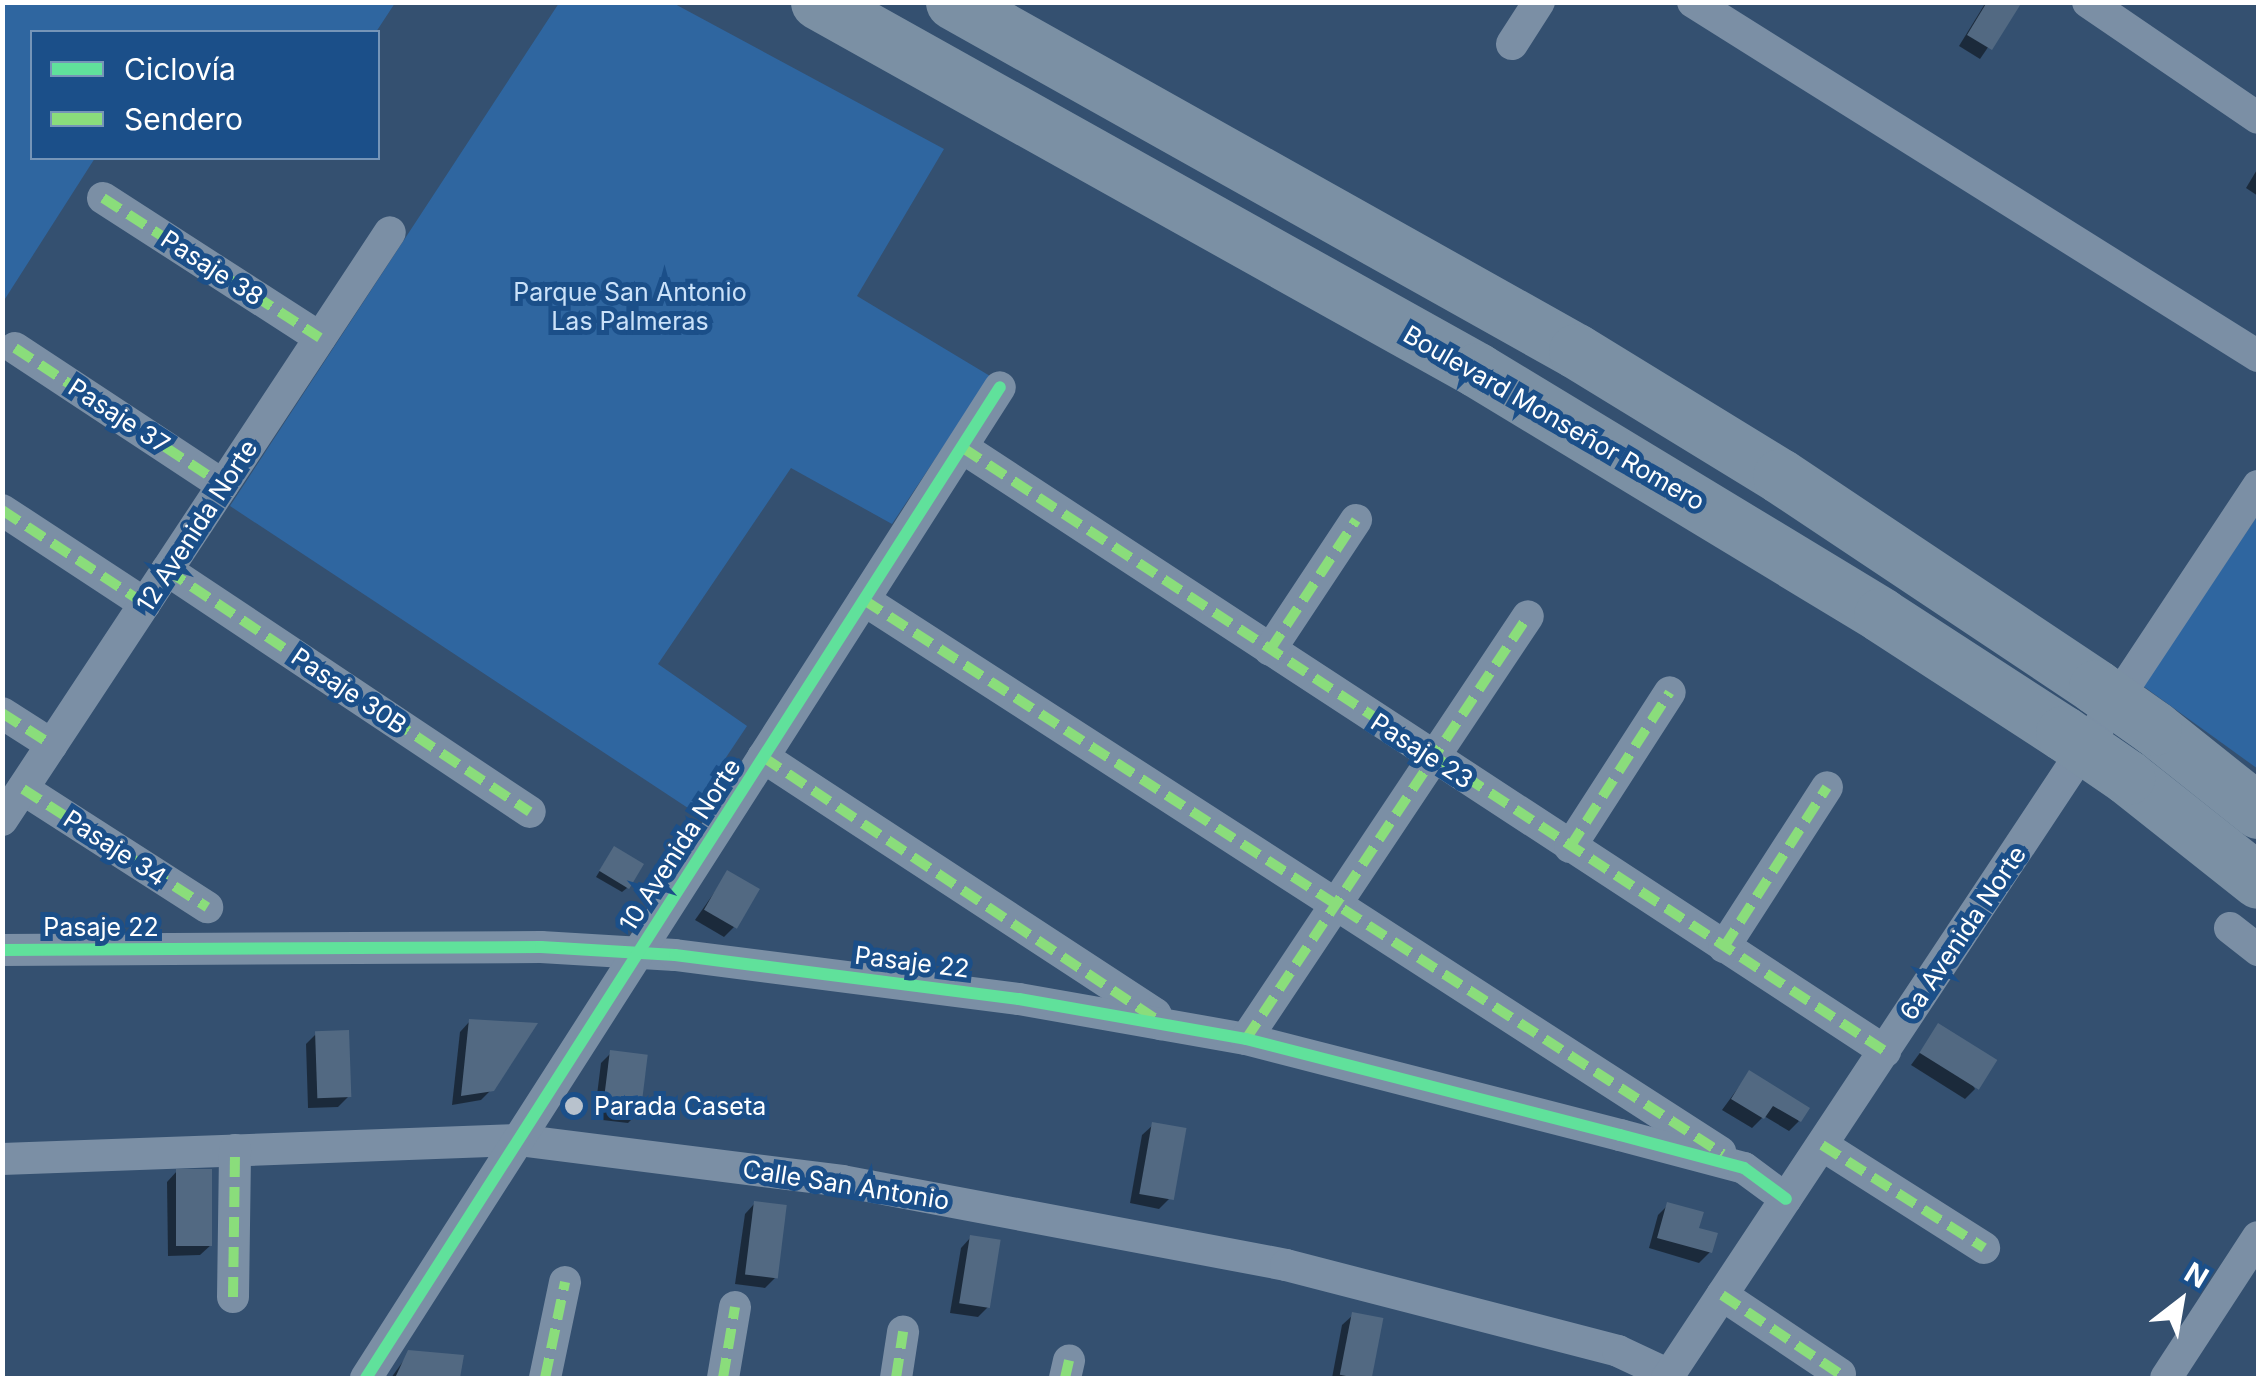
<!DOCTYPE html>
<html>
<head>
<meta charset="utf-8">
<style>
  body { margin:0 }
  #map { position:relative; width:2261px; height:1381px; overflow:hidden; background:#345070; font-family:Inter,sans-serif }
  div>[style] { position:absolute }
  .green>* { inset:0; background:#2f66a0 }
  .shadow>* { inset:0; background:#0007 }
  .building>* { inset:0; background:#526982; transform-origin:0 0 }
  .street>* { height:32px; margin:-16px; padding:0 16px; transform-origin:16px; border-radius:16px; background:#7b8fa5 }
  .highway>* { height:55px; margin:-27.5px; padding:0 27.5px; transform-origin:27.5px; border-radius:27.5px; background:#7b90a4 }
  .highway-bridge>* { height:55px; margin:-27.5px; padding:0 27.5px; transform-origin:27.5px; border-radius:27.5px; background:#7b90a4 }
  .quiet>* { height:10px; margin-top:-5px; transform-origin:0; background:repeating-linear-gradient(90deg,#8add7b 0 20px,transparent 0 30px) }
  .cycleway>* { height:12px; margin:-6px; padding:0 6px; transform-origin:6px; border-radius:6px; background:#60e19b }
  .dots>* { width:28px; height:28px; translate:-50% -50%; box-sizing:border-box; border:5px solid #1b4f89; border-radius:50% }
  span { translate:-50% -50%; white-space:nowrap; text-align:center; line-height:1.15; -webkit-text-stroke:10px #1b4f89; paint-order:stroke }
  .street-label { font-size:25px; color:#fff }
  .park-label { font-size:25px; color:#cae1f9 }
  .poi-label { font-size:25px; color:#fff }
  .left { translate:0 -50%; text-align:left }
  .frame { position:absolute; inset:0; border:5px solid #fff; pointer-events:none }
  .legend { position:absolute; left:30px; top:30px; width:350px; height:130px; box-sizing:border-box; background:#1b4f89; border:2px solid #7695b8; margin:0; padding:12px 18px; list-style:none; font-size:30px; color:#fff }
  .legend li { display:flex; align-items:center; gap:20px; height:50px }
  .legend b { width:50px; border:2px solid #7695b8 }
  .north { position:absolute; left:2131px; top:1251px; width:100px; height:100px; -webkit-text-stroke:8px #1b4f89; paint-order:stroke; rotate:31deg; font-size:28px; font-weight:700; line-height:40px; text-align:center; color:#fff }
  .north::after { content:''; display:block; margin:auto; width:35px; height:45px; background:#fff; clip-path:polygon(50% 0,100% 100%,50% 72%,0 100%) }
</style>
</head>
<body>
<div id="map">
  <div class="green">
    <div style="clip-path:polygon(3px 2px,395px 2px,395px 3px,376px 32px,32px 32px,32px 158px,95px 158px,3px 302px)"></div>
    <div style="clip-path:polygon(559px 3px,673px 3px,944px 149px,857px 296px,990px 376px,892px 524px,791px 468px,658px 664px,747px 726px,691px 810px,230px 506px)"></div>
    <div style="clip-path:polygon(2258px 515px,2258px 769px,2143px 686px)"></div>
  </div>
  <div class="shadow">
    <div style="clip-path:polygon(1986px 2px,2019px 2px,1980px 59px,1959px 46px)"></div>
    <div style="clip-path:polygon(2258px 168px,2258px 196px,2246px 188px)"></div>
    <div style="clip-path:polygon(610px 854px,627px 888px,622px 892px,596px 877px)"></div>
    <div style="clip-path:polygon(728px 873px,734px 927px,724px 937px,695px 920px)"></div>
    <div style="clip-path:polygon(470px 1021px,492px 1089px,481px 1100px,452px 1105px,460px 1032px)"></div>
    <div style="clip-path:polygon(1939px 1027px,1975px 1089px,1965px 1099px,1911px 1065px)"></div>
    <div style="clip-path:polygon(316px 1034px,349px 1096px,338px 1107px,308px 1108px,306px 1044px)"></div>
    <div style="clip-path:polygon(611px 1053px,639px 1112px,628px 1123px,594px 1119px,601px 1063px)"></div>
    <div style="clip-path:polygon(1749px 1073px,1799px 1121px,1789px 1131px,1764px 1116px,1752px 1128px,1722px 1110px)"></div>
    <div style="clip-path:polygon(1153px 1125px,1170px 1198px,1159px 1209px,1130px 1203px,1142px 1135px)"></div>
    <div style="clip-path:polygon(177px 1171px,211px 1245px,200px 1255px,168px 1256px,167px 1182px)"></div>
    <div style="clip-path:polygon(755px 1203px,775px 1278px,765px 1288px,735px 1284px,745px 1214px)"></div>
    <div style="clip-path:polygon(1668px 1205px,1696px 1230px,1710px 1252px,1699px 1263px,1649px 1248px,1658px 1215px)"></div>
    <div style="clip-path:polygon(971px 1237px,988px 1307px,978px 1317px,950px 1313px,961px 1248px)"></div>
    <div style="clip-path:polygon(1353px 1315px,1380px 1320px,1369px 1378px,1332px 1378px,1342px 1325px)"></div>
    <div style="clip-path:polygon(409px 1353px,461px 1357px,457px 1378px,391px 1378px)"></div>
  </div>
  <div class="building">
    <div style="clip-path:polygon(1987px 2px,2022px 2px,1992px 50px,1967px 35px)"></div>
    <div style="left:614px;top:846px;width:35px;height:29px;rotate:31deg"></div>
    <div style="left:727px;top:870px;width:38px;height:46px;rotate:30deg"></div>
    <div style="clip-path:polygon(469px 1019px,538px 1023px,494px 1091px,461px 1096px)"></div>
    <div style="left:1938px;top:1023px;width:70px;height:35px;rotate:32deg"></div>
    <div style="left:349px;top:1030px;width:67px;height:34px;rotate:88deg"></div>
    <div style="left:610px;top:1050px;width:38px;height:59px;rotate:7deg"></div>
    <div style="clip-path:polygon(1749px 1070px,1810px 1108px,1801px 1122px,1773px 1106px,1764px 1119px,1731px 1099px)"></div>
    <div style="left:1152px;top:1122px;width:35px;height:73px;rotate:10deg"></div>
    <div style="left:176px;top:1169px;width:36px;height:77px"></div>
    <div style="left:754px;top:1201px;width:33px;height:74px;rotate:7deg"></div>
    <div style="clip-path:polygon(1667px 1202px,1704px 1212px,1699px 1228px,1718px 1233px,1712px 1253px,1657px 1238px)"></div>
    <div style="left:970px;top:1235px;width:31px;height:69px;rotate:9deg"></div>
    <div style="left:1352px;top:1312px;width:32px;height:64px;rotate:11deg"></div>
    <div style="clip-path:polygon(408px 1350px,464px 1355px,460px 1378px,395px 1378px)"></div>
  </div>
  <div class="street">
    <div style="left:1693px;top:2px;width:667px;rotate:32.07deg"></div>
    <div style="left:2088px;top:2px;width:206px;rotate:34.3deg"></div>
    <div style="left:1512px;top:44px;width:50px;rotate:-57.3deg"></div>
    <div style="left:103px;top:198px;width:258px;rotate:32.8deg"></div>
    <div style="left:15px;top:348px;width:249px;rotate:33.4deg"></div>
    <div style="left:963px;top:448px;width:1102px;rotate:33.19deg"></div>
    <div style="left:2px;top:510px;width:171px;rotate:33.3deg"></div>
    <div style="left:167px;top:570px;width:436px;rotate:33.7deg"></div>
    <div style="left:864px;top:600px;width:1019px;rotate:32.82deg"></div>
    <div style="left:1270px;top:650px;width:156px;rotate:-56.5deg"></div>
    <div style="left:2px;top:713px;width:59px;rotate:32.6deg"></div>
    <div style="left:763px;top:757px;width:469px;rotate:33.2deg"></div>
    <div style="left:1155px;top:1014px;width:12px;rotate:59deg"></div>
    <div style="left:23px;top:789px;width:219px;rotate:32.7deg"></div>
    <div style="left:2px;top:820px;width:704px;rotate:-56.58deg"></div>
    <div style="left:1570px;top:847px;width:184px;rotate:-57.2deg"></div>
    <div style="left:2230px;top:928px;width:36px;rotate:38deg"></div>
    <div style="left:1724px;top:947px;width:190px;rotate:-57.2deg"></div>
    <div style="left:2px;top:950px;width:539px;rotate:-0.32deg"></div>
    <div style="left:541px;top:947px;width:134px;rotate:3.4deg"></div>
    <div style="left:675px;top:955px;width:347px;rotate:7.3deg"></div>
    <div style="left:1019px;top:999px;width:230px;rotate:10deg"></div>
    <div style="left:1246px;top:1039px;width:386px;rotate:14.4deg"></div>
    <div style="left:1620px;top:1135px;width:128px;rotate:14.9deg"></div>
    <div style="left:1744px;top:1168px;width:52px;rotate:36.4deg"></div>
    <div style="left:1246px;top:1039px;width:508px;rotate:-56.31deg"></div>
    <div style="left:1822px;top:1145px;width:192px;rotate:32.4deg"></div>
    <div style="left:2px;top:1159px;width:516px;rotate:-2.11deg"></div>
    <div style="left:518px;top:1140px;width:327px;rotate:7.2deg"></div>
    <div style="left:842px;top:1181px;width:452px;rotate:10.7deg"></div>
    <div style="left:1286px;top:1265px;width:343px;rotate:14.5deg"></div>
    <div style="left:1618px;top:1351px;width:56px;rotate:25.2deg"></div>
    <div style="left:1722px;top:1295px;width:142px;rotate:33.8deg"></div>
    <div style="left:233px;top:1297px;width:147px;rotate:-89.2deg"></div>
    <div style="left:366px;top:1378px;width:1176px;rotate:-57.39deg"></div>
    <div style="left:545px;top:1378px;width:98px;rotate:-78.2deg"></div>
    <div style="left:723px;top:1378px;width:72px;rotate:-80.4deg"></div>
    <div style="left:896px;top:1378px;width:47px;rotate:-81.3deg"></div>
    <div style="left:1065px;top:1378px;width:18px;rotate:-77deg"></div>
    <div style="left:1667px;top:1378px;width:1070px;rotate:-56.47deg"></div>
    <div style="left:2166px;top:1378px;width:168px;rotate:-56.9deg"></div>
  </div>
  <div class="highway">
    <div style="left:818px;top:2px;width:755px;rotate:29.18deg"></div>
    <div style="left:1477px;top:370px;width:472px;rotate:31.2deg"></div>
    <div style="left:1881px;top:615px;width:217px;rotate:33deg"></div>
    <div style="left:953px;top:2px;width:714px;rotate:29.26deg"></div>
    <div style="left:1576px;top:351px;width:239px;rotate:31.5deg"></div>
    <div style="left:1780px;top:476px;width:380px;rotate:33.7deg"></div>
    <div style="left:2154px;top:728px;width:133px;rotate:38.6deg"></div>
    <div style="left:2127px;top:777px;width:167px;rotate:38.4deg"></div>
  </div>
  <div class="highway-bridge">
    <div style="left:2096px;top:687px;width:71px;rotate:35.3deg"></div>
    <div style="left:2063px;top:733px;width:78px;rotate:34.5deg"></div>
  </div>
  <div class="quiet">
    <div style="left:103px;top:198px;width:258px;rotate:32.8deg"></div>
    <div style="left:15px;top:348px;width:249px;rotate:33.4deg"></div>
    <div style="left:963px;top:448px;width:1102px;rotate:33.19deg"></div>
    <div style="left:2px;top:510px;width:171px;rotate:33.3deg"></div>
    <div style="left:167px;top:570px;width:436px;rotate:33.7deg"></div>
    <div style="left:864px;top:600px;width:1022px;rotate:32.82deg"></div>
    <div style="left:1270px;top:650px;width:156px;rotate:-56.5deg"></div>
    <div style="left:2px;top:713px;width:59px;rotate:32.6deg"></div>
    <div style="left:763px;top:757px;width:475px;rotate:33.7deg"></div>
    <div style="left:23px;top:789px;width:219px;rotate:32.7deg"></div>
    <div style="left:1570px;top:847px;width:184px;rotate:-57.2deg"></div>
    <div style="left:1724px;top:947px;width:190px;rotate:-57.2deg"></div>
    <div style="left:1246px;top:1039px;width:508px;rotate:-56.31deg"></div>
    <div style="left:1822px;top:1145px;width:192px;rotate:32.4deg"></div>
    <div style="left:1722px;top:1295px;width:142px;rotate:33.8deg"></div>
    <div style="left:233px;top:1297px;width:147px;rotate:-89.2deg"></div>
    <div style="left:545px;top:1378px;width:98px;rotate:-78.2deg"></div>
    <div style="left:723px;top:1378px;width:72px;rotate:-80.4deg"></div>
    <div style="left:896px;top:1378px;width:47px;rotate:-81.3deg"></div>
    <div style="left:1065px;top:1378px;width:18px;rotate:-77deg"></div>
  </div>
  <div class="cycleway">
    <div style="left:2px;top:950px;width:539px;rotate:-0.32deg"></div>
    <div style="left:541px;top:947px;width:134px;rotate:3.4deg"></div>
    <div style="left:675px;top:955px;width:347px;rotate:7.3deg"></div>
    <div style="left:1019px;top:999px;width:230px;rotate:10deg"></div>
    <div style="left:1246px;top:1039px;width:386px;rotate:14.4deg"></div>
    <div style="left:1620px;top:1135px;width:128px;rotate:14.9deg"></div>
    <div style="left:1744px;top:1168px;width:52px;rotate:36.4deg"></div>
    <div style="left:366px;top:1378px;width:1176px;rotate:-57.39deg"></div>
  </div>
  <div class="dots">
    <div style="left:574px;top:1106px;background:#b8c2cd"></div>
  </div>
  <div class="street-label">
    <span style="left:212px;top:268px;rotate:33deg">Pasaje 38</span>
    <span style="left:119px;top:416px;rotate:33deg">Pasaje 37</span>
    <span style="left:1554px;top:418px;rotate:30deg">Boulevard Monseñor Romero</span>
    <span style="left:197px;top:526px;rotate:-57deg">12 Avenida Norte</span>
    <span style="left:349px;top:691px;rotate:34deg">Pasaje 30B</span>
    <span style="left:1422px;top:751px;rotate:33deg">Pasaje 23</span>
    <span style="left:680px;top:845px;rotate:-57deg">10 Avenida Norte</span>
    <span style="left:115px;top:848px;rotate:33deg">Pasaje 34</span>
    <span style="left:101px;top:927px">Pasaje 22</span>
    <span style="left:1963px;top:933px;rotate:-56deg">6a Avenida Norte</span>
    <span style="left:912px;top:962px;rotate:7deg">Pasaje 22</span>
    <span style="left:846px;top:1185px;rotate:9deg">Calle San Antonio</span>
  </div>
  <div class="park-label">
    <span style="left:630px;top:307px">Parque San Antonio<br>Las Palmeras</span>
  </div>
  <div class="poi-label">
    <span class="left" style="left:594px;top:1106px">Parada Caseta</span>
  </div>
  <div class="frame"></div>
  <ul class="legend">
  <li><b style="height:12px;background:#60e19b"></b>Ciclovía</li>
  <li><b style="height:12px;background:#8add7b"></b>Sendero</li>
  </ul>
  <div class="north">N</div>
</div>
</body>
</html>
